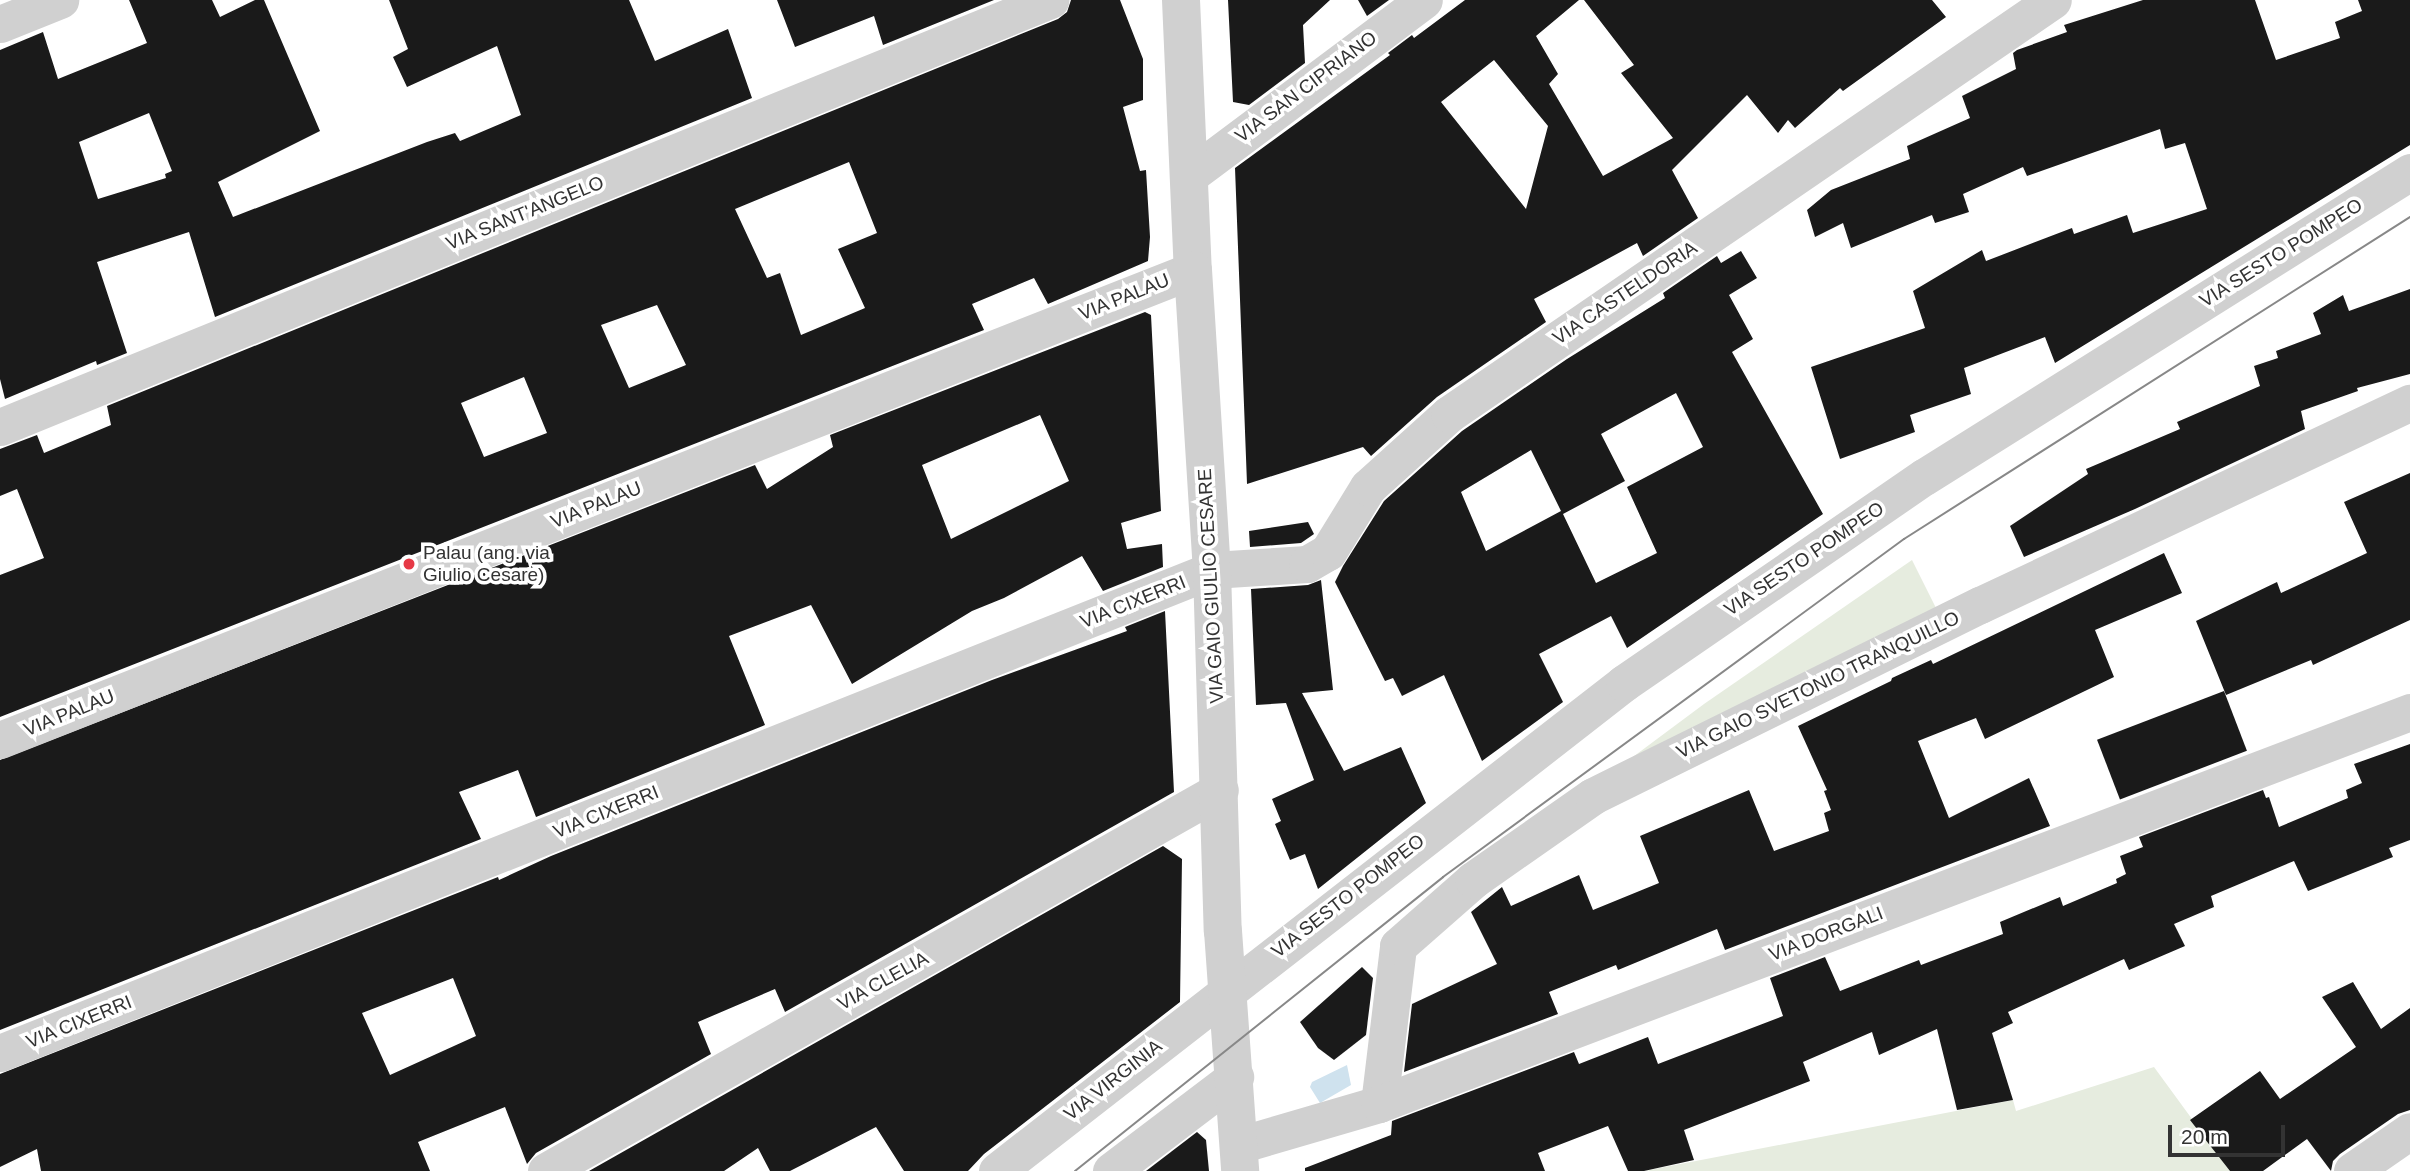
<!DOCTYPE html>
<html>
<head>
<meta charset="utf-8">
<style>
  body { margin:0 }
  #map { position:relative; width:2410px; height:1171px; overflow:hidden; background:#fff; font-family:Helvetica,sans-serif }
  div>[style] { position:absolute }
  .green>* { inset:0; background:#e6ecdf }
  .water>* { inset:0; background:#cfe2ee }
  .building>* { inset:0; background:#1a1a1a; transform-origin:0 0 }
  .minor>* { height:37px; margin:-18.5px; padding:0 18.5px; transform-origin:18.5px; border-radius:18.5px; background:#d0d0d0 }
  .tertiary>* { height:38px; margin:-19px; padding:0 19px; transform-origin:19px; border-radius:19px; background:#d0d0d0 }
  .tram>* { height:2px; margin:-1px; padding:0 1px; transform-origin:1px; border-radius:1px; background:#888 }
  .dots>* { width:19px; height:19px; translate:-50% -50%; box-sizing:border-box; border:4px solid #fff; border-radius:50% }
  span { translate:-50% -50%; white-space:nowrap; text-align:center; line-height:1.15; -webkit-text-stroke:7px #fff; paint-order:stroke }
  .street-label { font-size:19px; color:#333 }
  .poi-label { font-size:19px; color:#333 }
  .left { translate:0 -50%; text-align:left }
  .scale { position:absolute; left:2168px; top:1125px; width:117px; height:32px; box-sizing:border-box; border:4px solid #333; border-top:0; padding-left:9px; font-size:21px; line-height:24px; white-space:nowrap; color:#333; -webkit-text-stroke:5px #fff; paint-order:stroke }
</style>
</head>
<body>
<div id="map">
  <div class="green">
    <div style="clip-path:polygon(1912px 560px,1938px 612px,1610px 774px,1704px 704px)"></div>
    <div style="clip-path:polygon(2154px 1067px,2230px 1171px,1644px 1171px,2013px 1100px,2016px 1111px)"></div>
  </div>
  <div class="water">
    <div style="clip-path:polygon(1347px 1065px,1351px 1085px,1320px 1103px,1310px 1087px,1312px 1082px)"></div>
  </div>
  <div class="building">
    <div style="clip-path:polygon(evenodd,129px 0,212px 0,220px 17px,255px 0,264px 0,320px 131px,218px 182px,233px 217px,427px 142px,455px 133px,460px 141px,521px 115px,497px 46px,407px 87px,393px 57px,408px 49px,389px 0,629px 0,655px 61px,728px 29px,752px 98px,215px 317px,189px 232px,97px 262px,127px 353px,97px 365px,96px 361px,5px 399px,0 379px,0 50px,43px 32px,58px 79px,147px 43px,129px 0,149px 113px,172px 171px,165px 174px,166px 178px,98px 199px,79px 142px,149px 113px)"></div>
    <div style="clip-path:polygon(777px 0,994px 0,883px 45px,874px 16px,795px 47px)"></div>
    <div style="clip-path:polygon(evenodd,1071px 0,1120px 0,1143px 59px,1143px 100px,1123px 107px,1140px 171px,1146px 170px,1150px 237px,1148px 261px,1048px 304px,1034px 278px,972px 304px,984px 330px,0 717px,0 575px,44px 558px,17px 489px,0 496px,0 449px,37px 435px,44px 453px,111px 425px,107px 406px,1058px 19px,1067px 12px,1071px 0,849px 162px,877px 233px,838px 249px,865px 308px,801px 335px,780px 273px,767px 278px,735px 209px,849px 162px,1071px 0,657px 305px,686px 365px,629px 388px,601px 325px,657px 305px,1071px 0,524px 377px,547px 433px,484px 457px,461px 403px,524px 377px)"></div>
    <div style="clip-path:polygon(1228px 0,1330px 0,1303px 25px,1305px 63px,1249px 105px,1233px 102px)"></div>
    <div style="clip-path:polygon(1358px 0,1389px 0,1367px 16px)"></div>
    <div style="clip-path:polygon(evenodd,1465px 0,1579px 0,1536px 36px,1558px 74px,1549px 84px,1603px 176px,1673px 138px,1621px 73px,1634px 65px,1584px 0,1932px 0,1946px 17px,1843px 91px,1840px 88px,1795px 128px,1788px 120px,1778px 133px,1747px 95px,1672px 170px,1698px 218px,1643px 256px,1637px 243px,1534px 299px,1546px 322px,1437px 397px,1371px 456px,1363px 447px,1247px 484px,1235px 168px,1390px 55px,1388px 53px,1412px 35px,1414px 38px,1465px 0,1494px 60px,1548px 126px,1526px 209px,1441px 102px,1494px 60px)"></div>
    <div style="clip-path:polygon(2143px 0,2255px 0,2276px 60px,2340px 38px,2335px 22px,2362px 11px,2358px 0,2410px 0,2410px 145px,2055px 363px,2045px 337px,1964px 368px,1971px 394px,1910px 415px,1915px 432px,1840px 459px,1811px 367px,1925px 328px,1913px 291px,1982px 250px,1986px 261px,2072px 228px,2074px 234px,2127px 215px,2133px 233px,2207px 209px,2185px 143px,2165px 149px,2160px 129px,2027px 176px,2023px 167px,1963px 194px,1969px 212px,1935px 223px,1932px 215px,1851px 248px,1843px 223px,1815px 237px,1807px 210px,1831px 190px,1910px 159px,1907px 146px,1970px 118px,1962px 96px,2016px 69px,2013px 53px,2017px 50px,2067px 32px,2064px 25px)"></div>
    <div style="clip-path:polygon(evenodd,1741px 251px,1757px 278px,1729px 295px,1753px 339px,1732px 352px,1823px 514px,1627px 648px,1611px 616px,1539px 654px,1563px 702px,1482px 761px,1444px 675px,1402px 696px,1393px 678px,1385px 681px,1335px 582px,1343px 566px,1384px 501px,1462px 431px,1567px 359px,1665px 298px,1663px 293px,1717px 256px,1721px 263px,1741px 251px,1676px 393px,1703px 447px,1627px 487px,1657px 553px,1596px 583px,1563px 514px,1625px 481px,1601px 434px,1676px 393px,1741px 251px,1531px 450px,1561px 511px,1486px 551px,1461px 492px,1531px 450px)"></div>
    <div style="clip-path:polygon(2410px 289px,2410px 374px,2357px 388px,2358px 391px,2301px 411px,2305px 429px,2135px 509px,2024px 557px,2010px 526px,2088px 474px,2086px 469px,2180px 429px,2177px 422px,2260px 386px,2254px 366px,2278px 358px,2276px 351px,2321px 334px,2313px 313px,2343px 295px,2349px 311px)"></div>
    <div style="clip-path:polygon(evenodd,1145px 312px,1151px 315px,1161px 511px,1121px 523px,1127px 549px,1162px 544px,1163px 567px,1103px 591px,1082px 556px,1004px 598px,972px 611px,852px 684px,811px 605px,729px 636px,765px 725px,536px 817px,518px 770px,459px 792px,481px 839px,0 1030px,0 760px,755px 465px,767px 489px,833px 447px,830px 435px,1145px 312px,1040px 415px,1069px 481px,951px 539px,922px 465px,1040px 415px)"></div>
    <div style="clip-path:polygon(2410px 473px,2410px 620px,2313px 665px,2311px 660px,2226px 695px,2196px 621px,2277px 582px,2281px 593px,2367px 553px,2344px 502px)"></div>
    <div style="clip-path:polygon(1308px 522px,1314px 534px,1301px 543px,1250px 547px,1249px 531px)"></div>
    <div style="clip-path:polygon(2164px 553px,2182px 593px,2095px 630px,2114px 677px,1985px 739px,1976px 718px,1918px 741px,1949px 818px,2029px 778px,2050px 826px,1725px 950px,1717px 929px,1618px 970px,1616px 965px,1549px 992px,1558px 1014px,1404px 1072px,1412px 1004px,1497px 964px,1471px 912px,1502px 887px,1511px 906px,1579px 875px,1593px 910px,1659px 883px,1640px 836px,1749px 790px,1774px 851px,1829px 831px,1824px 813px,1831px 810px,1824px 791px,1827px 790px,1798px 726px,1891px 681px,1892px 678px,1931px 660px,1933px 664px)"></div>
    <div style="clip-path:polygon(1321px 580px,1333px 690px,1302px 693px,1344px 771px,1401px 747px,1426px 803px,1318px 889px,1305px 854px,1290px 860px,1275px 824px,1281px 821px,1272px 799px,1314px 780px,1286px 703px,1256px 705px,1251px 589px,1308px 585px)"></div>
    <div style="clip-path:polygon(evenodd,1165px 611px,1174px 792px,785px 1012px,775px 989px,698px 1022px,711px 1054px,536px 1153px,527px 1164px,505px 1107px,418px 1142px,430px 1171px,41px 1171px,37px 1149px,0 1167px,0 1074px,498px 877px,499px 880px,551px 856px,992px 680px,1127px 631px,1125px 627px,1165px 611px,453px 978px,476px 1036px,390px 1075px,362px 1013px,453px 978px)"></div>
    <div style="left:2224px;top:691px;width:64px;height:136px;rotate:69deg"></div>
    <div style="clip-path:polygon(2410px 744px,2410px 840px,2389px 848px,2393px 857px,2308px 891px,2294px 861px,2211px 896px,2214px 907px,2174px 924px,2185px 946px,2129px 970px,2124px 959px,2008px 1012px,2013px 1023px,1992px 1033px,2013px 1100px,1957px 1110px,1937px 1029px,1879px 1055px,1872px 1032px,1803px 1062px,1810px 1081px,1684px 1130px,1694px 1160px,1644px 1171px,1628px 1171px,1608px 1126px,1538px 1153px,1545px 1171px,1305px 1171px,1305px 1168px,1391px 1135px,1392px 1121px,1574px 1052px,1579px 1064px,1648px 1037px,1658px 1064px,1783px 1016px,1770px 978px,1825px 957px,1840px 991px,1919px 960px,1921px 965px,2003px 934px,2000px 922px,2060px 897px,2063px 906px,2117px 883px,2116px 879px,2126px 874px,2120px 856px,2143px 847px,2139px 837px,2263px 790px,2266px 798px,2269px 797px,2279px 827px,2348px 798px,2346px 790px,2362px 783px,2354px 764px)"></div>
    <div style="clip-path:polygon(1163px 846px,1182px 859px,1180px 1002px,984px 1154px,968px 1171px,904px 1171px,876px 1127px,790px 1171px,770px 1171px,758px 1148px,724px 1171px,589px 1171px)"></div>
    <div style="clip-path:polygon(1362px 967px,1373px 978px,1366px 1035px,1334px 1060px,1318px 1048px,1300px 1022px)"></div>
    <div style="clip-path:polygon(2353px 982px,2381px 1029px,2410px 1008px,2410px 1110px,2398px 1114px,2340px 1154px,2333px 1161px,2331px 1171px,2307px 1139px,2263px 1171px,2230px 1171px,2190px 1120px,2260px 1071px,2280px 1099px,2356px 1047px,2322px 997px)"></div>
    <div style="clip-path:polygon(1197px 1132px,1206px 1140px,1209px 1171px,1146px 1171px)"></div>
  </div>
  <div class="minor">
    <div style="left:0;top:24px;width:65px;rotate:-21.8deg"></div>
    <div style="left:1190px;top:175px;width:292px;rotate:-36.8deg"></div>
    <div style="left:0;top:427px;width:1134px;rotate:-22.13deg"></div>
    <div style="left:0;top:740px;width:1282px;rotate:-21.5deg"></div>
    <div style="left:0;top:1053px;width:1305px;rotate:-21.73deg"></div>
    <div style="left:1212px;top:570px;width:95px;rotate:-3.6deg"></div>
    <div style="left:1307px;top:564px;width:24px;rotate:-30deg"></div>
    <div style="left:1328px;top:552px;width:76px;rotate:-58.4deg"></div>
    <div style="left:1368px;top:487px;width:109px;rotate:-42deg"></div>
    <div style="left:1449px;top:414px;width:732px;rotate:-34.43deg"></div>
    <div style="left:1379px;top:1104px;width:159px;rotate:-83.1deg"></div>
    <div style="left:1398px;top:946px;width:100px;rotate:-41.3deg"></div>
    <div style="left:1473px;top:880px;width:146px;rotate:-35deg"></div>
    <div style="left:1593px;top:796px;width:432px;rotate:-26.3deg"></div>
    <div style="left:1980px;top:605px;width:475px;rotate:-25.2deg"></div>
    <div style="left:1239px;top:1145px;width:146px;rotate:-16.3deg"></div>
    <div style="left:1379px;top:1104px;width:1103px;rotate:-20.82deg"></div>
    <div style="left:546px;top:1171px;width:774px;rotate:-29.48deg"></div>
    <div style="left:997px;top:1171px;width:795px;rotate:-37.89deg"></div>
    <div style="left:1624px;top:683px;width:364px;rotate:-34.5deg"></div>
    <div style="left:1924px;top:477px;width:574px;rotate:-32.11deg"></div>
    <div style="left:1111px;top:1171px;width:156px;rotate:-37.2deg"></div>
    <div style="left:2352px;top:1171px;width:70px;rotate:-34.6deg"></div>
  </div>
  <div class="tertiary">
    <div style="left:1181px;top:0;width:270px;rotate:87.5deg"></div>
    <div style="left:1193px;top:270px;width:301px;rotate:86.4deg"></div>
    <div style="left:1212px;top:570px;width:361px;rotate:88.3deg"></div>
    <div style="left:1223px;top:931px;width:241px;rotate:85.9deg"></div>
  </div>
  <div class="tram">
    <div style="left:1075px;top:1171px;width:471px;rotate:-38.6deg"></div>
    <div style="left:1443px;top:877px;width:572px;rotate:-36.25deg"></div>
    <div style="left:1904px;top:539px;width:600px;rotate:-32.47deg"></div>
  </div>
  <div class="dots">
    <div style="left:409px;top:564px;background:#e63946"></div>
  </div>
  <div class="street-label">
    <span style="left:1306px;top:87px;rotate:-37deg">VIA SAN CIPRIANO</span>
    <span style="left:525px;top:213px;rotate:-22deg">VIA SANT'ANGELO</span>
    <span style="left:2281px;top:253px;rotate:-32deg">VIA SESTO POMPEO</span>
    <span style="left:1625px;top:293px;rotate:-34deg">VIA CASTELDORIA</span>
    <span style="left:1124px;top:297px;rotate:-22deg">VIA PALAU</span>
    <span style="left:596px;top:505px;rotate:-22deg">VIA PALAU</span>
    <span style="left:1804px;top:559px;rotate:-34deg">VIA SESTO POMPEO</span>
    <span style="left:1211px;top:586px;rotate:-93deg">VIA GAIO GIULIO CESARE</span>
    <span style="left:1133px;top:602px;rotate:-22deg">VIA CIXERRI</span>
    <span style="left:1818px;top:685px;rotate:-26deg">VIA GAIO SVETONIO TRANQUILLO</span>
    <span style="left:69px;top:713px;rotate:-22deg">VIA PALAU</span>
    <span style="left:606px;top:812px;rotate:-22deg">VIA CIXERRI</span>
    <span style="left:1348px;top:896px;rotate:-38deg">VIA SESTO POMPEO</span>
    <span style="left:1826px;top:934px;rotate:-21deg">VIA DORGALI</span>
    <span style="left:883px;top:981px;rotate:-29deg">VIA CLELIA</span>
    <span style="left:79px;top:1022px;rotate:-22deg">VIA CIXERRI</span>
    <span style="left:1113px;top:1080px;rotate:-38deg">VIA VIRGINIA</span>
  </div>
  <div class="poi-label">
    <span class="left" style="left:423px;top:564px">Palau (ang. via<br>Giulio Cesare)</span>
  </div>
  <div class="scale">20 m</div>
</div>
</body>
</html>
